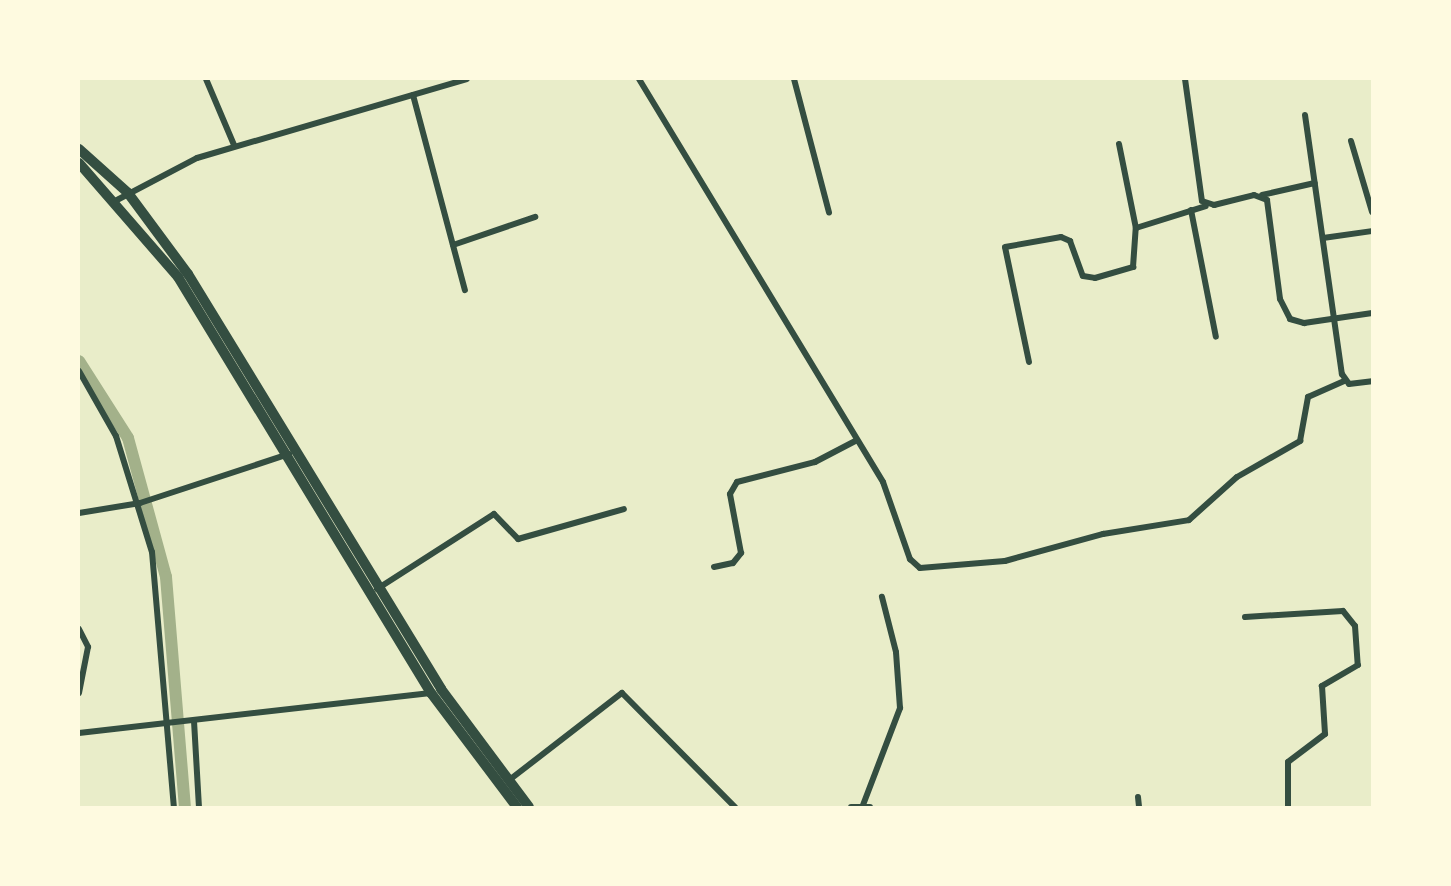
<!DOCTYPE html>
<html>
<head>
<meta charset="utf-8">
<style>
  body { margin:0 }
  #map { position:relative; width:1451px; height:886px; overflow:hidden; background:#e9edc9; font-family:Raleway,sans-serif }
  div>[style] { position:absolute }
  .canal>* { height:12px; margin:-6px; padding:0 6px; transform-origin:6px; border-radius:6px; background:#a3b18a }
  .minor>* { height:6px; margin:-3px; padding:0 3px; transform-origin:3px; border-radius:3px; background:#344e41 }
  .trunk>* { height:10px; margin:-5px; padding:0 5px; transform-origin:5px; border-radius:5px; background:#344e41 }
  span { translate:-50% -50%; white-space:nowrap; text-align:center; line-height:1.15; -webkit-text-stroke:7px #fefae0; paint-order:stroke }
  .frame { position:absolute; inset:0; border:80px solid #fefae0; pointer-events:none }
</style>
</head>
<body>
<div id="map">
  <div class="canal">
    <div style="left:79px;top:361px;width:91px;rotate:57.5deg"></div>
    <div style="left:128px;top:438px;width:144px;rotate:74.7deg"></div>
    <div style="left:166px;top:577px;width:231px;rotate:85.3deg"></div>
  </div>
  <div class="minor">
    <div style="left:206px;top:79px;width:72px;rotate:67deg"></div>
    <div style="left:639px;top:79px;width:471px;rotate:58.8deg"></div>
    <div style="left:883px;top:482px;width:82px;rotate:70.7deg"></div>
    <div style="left:910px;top:559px;width:13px;rotate:42deg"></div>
    <div style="left:920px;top:568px;width:85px;rotate:-4.7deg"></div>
    <div style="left:1005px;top:561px;width:102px;rotate:-15.4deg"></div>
    <div style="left:1103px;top:534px;width:87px;rotate:-9.2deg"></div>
    <div style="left:1189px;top:520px;width:64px;rotate:-41.9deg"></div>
    <div style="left:1237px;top:477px;width:73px;rotate:-29.7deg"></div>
    <div style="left:1300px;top:441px;width:45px;rotate:-79.7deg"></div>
    <div style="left:1308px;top:397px;width:39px;rotate:-24deg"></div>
    <div style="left:794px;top:79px;width:138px;rotate:75.3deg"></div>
    <div style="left:1185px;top:79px;width:123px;rotate:82.1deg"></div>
    <div style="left:1202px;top:201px;width:13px;rotate:18deg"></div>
    <div style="left:1214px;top:205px;width:41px;rotate:-14deg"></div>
    <div style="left:1254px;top:195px;width:14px;rotate:21deg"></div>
    <div style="left:1267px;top:200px;width:100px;rotate:82.5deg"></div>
    <div style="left:1280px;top:299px;width:22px;rotate:63deg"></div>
    <div style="left:1290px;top:319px;width:15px;rotate:16deg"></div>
    <div style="left:1304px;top:323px;width:69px;rotate:-8.4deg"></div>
    <div style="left:413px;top:95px;width:202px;rotate:75.1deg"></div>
    <div style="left:1305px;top:115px;width:262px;rotate:81.9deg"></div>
    <div style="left:1342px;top:374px;width:12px;rotate:55deg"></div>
    <div style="left:1349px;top:384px;width:23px;rotate:-7deg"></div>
    <div style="left:1351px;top:141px;width:74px;rotate:73.5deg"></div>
    <div style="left:1119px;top:144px;width:86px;rotate:78.6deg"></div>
    <div style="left:1262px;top:195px;width:54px;rotate:-12.8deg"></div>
    <div style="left:117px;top:200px;width:90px;rotate:-27.7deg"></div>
    <div style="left:197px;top:158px;width:281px;rotate:-16.3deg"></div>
    <div style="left:1191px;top:210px;width:129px;rotate:78.9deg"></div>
    <div style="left:1323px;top:238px;width:49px;rotate:-8.1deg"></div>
    <div style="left:453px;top:245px;width:87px;rotate:-18.9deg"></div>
    <div style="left:1029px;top:362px;width:117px;rotate:-101.8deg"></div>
    <div style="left:1005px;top:247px;width:57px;rotate:-10.1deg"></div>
    <div style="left:1061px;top:237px;width:10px;rotate:24deg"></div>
    <div style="left:1070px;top:241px;width:37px;rotate:70deg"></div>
    <div style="left:1083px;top:276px;width:12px;rotate:9deg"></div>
    <div style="left:1095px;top:278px;width:40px;rotate:-16deg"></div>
    <div style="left:1133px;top:267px;width:39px;rotate:-86deg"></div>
    <div style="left:1136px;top:228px;width:73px;rotate:-17.4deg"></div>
    <div style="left:79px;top:371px;width:75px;rotate:60.4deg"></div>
    <div style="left:116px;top:436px;width:121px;rotate:72.8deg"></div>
    <div style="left:152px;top:552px;width:256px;rotate:85.1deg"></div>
    <div style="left:79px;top:513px;width:62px;rotate:-9.3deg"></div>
    <div style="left:140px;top:503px;width:157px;rotate:-18.2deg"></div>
    <div style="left:714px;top:567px;width:19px;rotate:-12deg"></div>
    <div style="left:733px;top:563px;width:13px;rotate:-51deg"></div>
    <div style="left:741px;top:553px;width:60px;rotate:-100.6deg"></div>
    <div style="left:730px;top:494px;width:14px;rotate:-60deg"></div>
    <div style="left:737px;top:482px;width:81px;rotate:-14.4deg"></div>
    <div style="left:815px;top:462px;width:47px;rotate:-27.6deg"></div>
    <div style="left:377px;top:589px;width:139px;rotate:-32.7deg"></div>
    <div style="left:494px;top:514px;width:35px;rotate:46deg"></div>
    <div style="left:518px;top:539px;width:110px;rotate:-15.8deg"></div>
    <div style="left:1245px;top:617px;width:98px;rotate:-3.5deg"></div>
    <div style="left:1343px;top:611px;width:19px;rotate:51deg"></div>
    <div style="left:1355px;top:626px;width:39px;rotate:86deg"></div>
    <div style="left:1358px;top:665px;width:42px;rotate:149.7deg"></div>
    <div style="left:1322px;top:686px;width:48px;rotate:86.4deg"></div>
    <div style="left:1325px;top:734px;width:46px;rotate:142.9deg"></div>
    <div style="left:1288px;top:762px;width:45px;rotate:90deg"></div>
    <div style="left:79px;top:629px;width:20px;rotate:63deg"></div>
    <div style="left:88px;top:647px;width:47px;rotate:101.1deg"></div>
    <div style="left:194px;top:721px;width:86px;rotate:86.7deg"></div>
    <div style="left:79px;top:733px;width:354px;rotate:-6.5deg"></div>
    <div style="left:508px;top:781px;width:144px;rotate:-37.7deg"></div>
    <div style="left:622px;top:693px;width:161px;rotate:45.3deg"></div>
    <div style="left:1138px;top:797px;width:10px;rotate:84deg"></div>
    <div style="left:863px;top:805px;width:104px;rotate:-69.1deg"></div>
    <div style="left:900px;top:708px;width:56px;rotate:-94.1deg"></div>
    <div style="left:896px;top:652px;width:57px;rotate:-104.3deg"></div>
    <div style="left:851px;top:807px;width:19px"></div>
  </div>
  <div class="trunk">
    <div style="left:79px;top:149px;width:66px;rotate:41.9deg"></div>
    <div style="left:128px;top:193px;width:101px;rotate:53.5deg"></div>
    <div style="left:188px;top:274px;width:486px;rotate:58.6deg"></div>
    <div style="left:441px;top:689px;width:147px;rotate:53.3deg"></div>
    <div style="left:79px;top:163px;width:151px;rotate:49deg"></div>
    <div style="left:178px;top:277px;width:487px;rotate:58.7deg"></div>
    <div style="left:431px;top:693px;width:143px;rotate:53deg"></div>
  </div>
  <div class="frame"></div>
</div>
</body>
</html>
